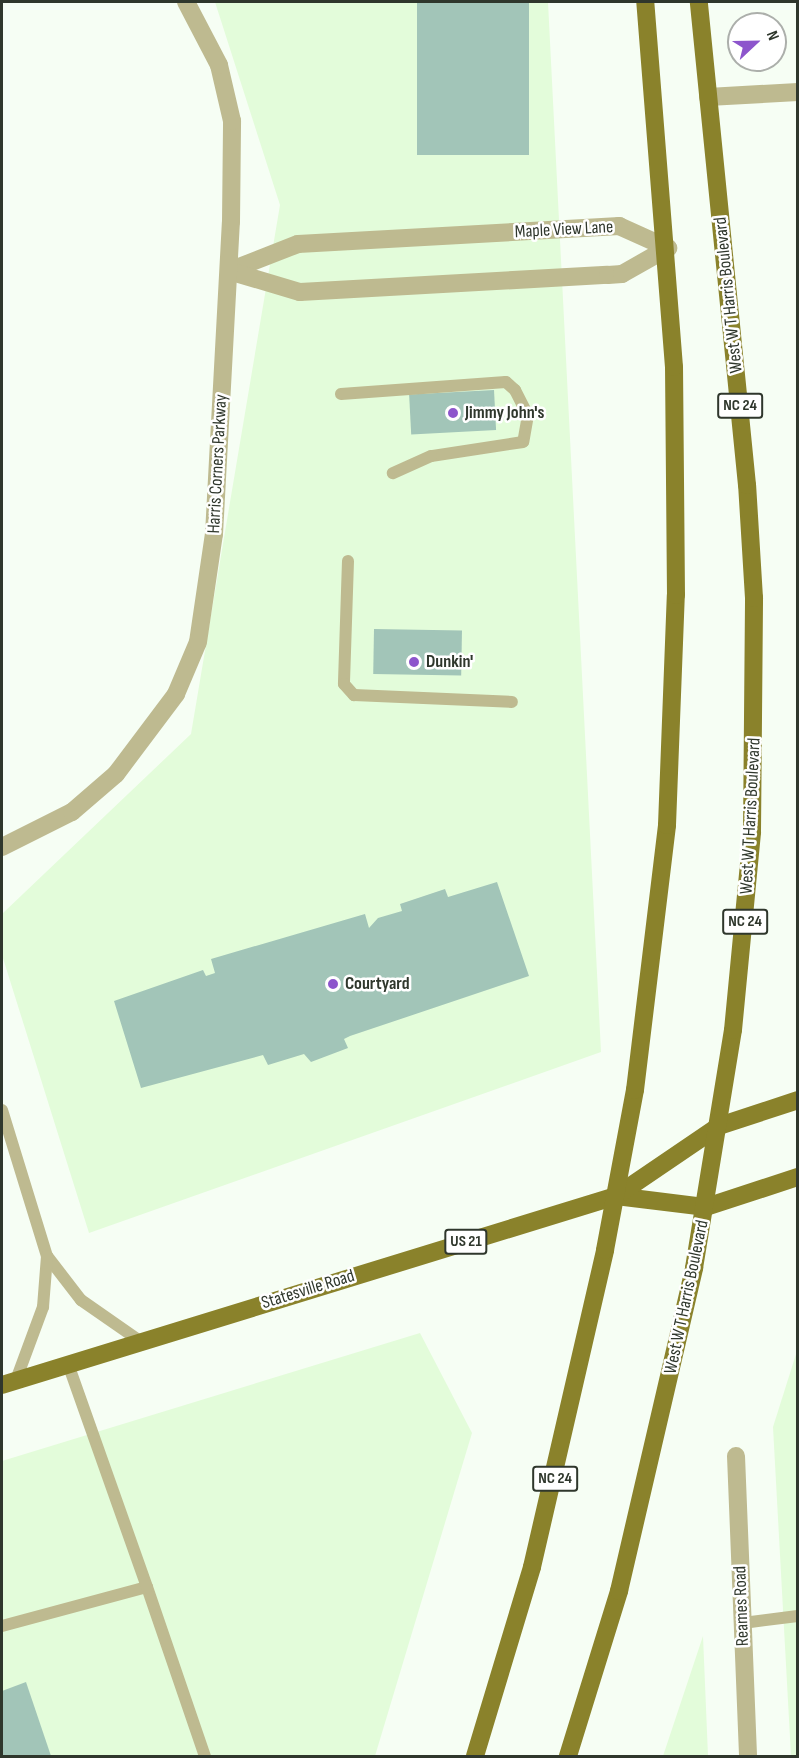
<!DOCTYPE html>
<html>
<head>
<meta charset="utf-8">
<style>
  body { margin:0 }
  #map { position:relative; width:799px; height:1758px; overflow:hidden; background:#f6fef4; font-family:"Sofia Sans Condensed",sans-serif }
  div>[style] { position:absolute }
  .built>* { inset:0; background:#e3fcda }
  .building>* { inset:0; background:#a2c5b8; transform-origin:0 0 }
  .service>* { height:12px; margin:-6px; padding:0 6px; transform-origin:6px; border-radius:6px; background:#beba90 }
  .minor>* { height:18px; margin:-9px; padding:0 9px; transform-origin:9px; border-radius:9px; background:#beba90 }
  .primary>* { height:18px; margin:-9px; padding:0 9px; transform-origin:9px; border-radius:9px; background:#8a822b }
  .dots>* { width:16px; height:16px; translate:-50% -50%; box-sizing:border-box; border:3px solid #fff; border-radius:50% }
  span { translate:-50% -50%; white-space:nowrap; text-align:center; line-height:1.15; -webkit-text-stroke:5px #fff; paint-order:stroke }
  .shield-label span { padding:2px 4px; background:#fff; border:2px solid; border-radius:4px; -webkit-text-stroke-width:0 }
  .shield-label { font-size:16px; color:#2f372c; font-weight:700 }
  .street-label { font-size:18px; color:#2f372c }
  .poi-label { font-size:18px; color:#2f372c; font-weight:700 }
  .left { translate:0 -50%; text-align:left }
  .frame { position:absolute; inset:0; border:3px solid #2f372c; pointer-events:none }
  .north { position:absolute; left:727px; top:12px; width:60px; height:60px; box-sizing:border-box; background:#fff; border:2px solid #acafab; border-radius:50%; rotate:68deg; font-size:16px; font-weight:700; line-height:24px; text-align:center; color:#2f372c }
  .north::after { content:''; display:block; margin:auto; width:21px; height:27px; background:#8d55cc; clip-path:polygon(50% 0,100% 100%,50% 72%,0 100%) }
</style>
</head>
<body>
<div id="map">
  <div class="built">
    <div style="clip-path:polygon(215px 2px,548px 2px,601px 1052px,89px 1233px,2px 955px,2px 914px,191px 734px,280px 205px)"></div>
    <div style="clip-path:polygon(420px 1333px,472px 1433px,375px 1756px,2px 1756px,2px 1461px)"></div>
    <div style="clip-path:polygon(797px 1351px,797px 1756px,791px 1756px,773px 1427px)"></div>
    <div style="clip-path:polygon(703px 1636px,708px 1756px,663px 1756px)"></div>
  </div>
  <div class="building">
    <div style="left:417px;top:2px;width:112px;height:153px"></div>
    <div style="left:494px;top:390px;width:40px;height:85px;rotate:87deg"></div>
    <div style="left:374px;top:629px;width:88px;height:45px;rotate:1deg"></div>
    <div style="clip-path:polygon(497px 882px,529px 976px,350px 1036px,344px 1039px,348px 1048px,311px 1062px,304px 1054px,268px 1065px,263px 1055px,141px 1088px,114px 1001px,203px 970px,206px 976px,215px 973px,211px 959px,365px 914px,369px 928px,378px 918px,402px 911px,400px 904px,445px 889px,448px 897px)"></div>
    <div style="clip-path:polygon(26px 1682px,51px 1756px,2px 1756px,2px 1691px)"></div>
  </div>
  <div class="service">
    <div style="left:341px;top:394px;width:165px;rotate:-4.2deg"></div>
    <div style="left:506px;top:382px;width:12px;rotate:42deg"></div>
    <div style="left:515px;top:390px;width:28px;rotate:63deg"></div>
    <div style="left:528px;top:415px;width:27px;rotate:100deg"></div>
    <div style="left:523px;top:442px;width:93px;rotate:171.3deg"></div>
    <div style="left:431px;top:456px;width:42px;rotate:155.9deg"></div>
    <div style="left:348px;top:561px;width:123px;rotate:91.9deg"></div>
    <div style="left:344px;top:684px;width:15px;rotate:48deg"></div>
    <div style="left:354px;top:695px;width:158px;rotate:2.5deg"></div>
    <div style="left:2px;top:1110px;width:153px;rotate:72.9deg"></div>
    <div style="left:47px;top:1256px;width:56px;rotate:52.3deg"></div>
    <div style="left:81px;top:1300px;width:72px;rotate:34.8deg"></div>
    <div style="left:16px;top:1380px;width:78px;rotate:-69.7deg"></div>
    <div style="left:43px;top:1307px;width:51px;rotate:-85.5deg"></div>
    <div style="left:147px;top:1587px;width:179px;rotate:71.1deg"></div>
    <div style="left:743px;top:1623px;width:55px;rotate:-7.3deg"></div>
    <div style="left:2px;top:1626px;width:150px;rotate:-15.1deg"></div>
    <div style="left:147px;top:1587px;width:237px;rotate:-109.5deg"></div>
  </div>
  <div class="minor">
    <div style="left:708px;top:97px;width:90px;rotate:-3.2deg"></div>
    <div style="left:229px;top:271px;width:74px;rotate:-21.4deg"></div>
    <div style="left:298px;top:244px;width:322px;rotate:-3.2deg"></div>
    <div style="left:619px;top:226px;width:54px;rotate:24.2deg"></div>
    <div style="left:229px;top:271px;width:74px;rotate:16.5deg"></div>
    <div style="left:300px;top:292px;width:308px;rotate:-3.2deg"></div>
    <div style="left:608px;top:275px;width:14px;rotate:-4deg"></div>
    <div style="left:622px;top:274px;width:53px;rotate:-29.5deg"></div>
    <div style="left:2px;top:847px;width:78px;rotate:-26.6deg"></div>
    <div style="left:72px;top:812px;width:58px;rotate:-40.8deg"></div>
    <div style="left:116px;top:774px;width:100px;rotate:-53.1deg"></div>
    <div style="left:176px;top:694px;width:56px;rotate:-67.1deg"></div>
    <div style="left:198px;top:642px;width:109px;rotate:-81.6deg"></div>
    <div style="left:214px;top:534px;width:312px;rotate:-86.9deg"></div>
    <div style="left:231px;top:222px;width:101px;rotate:-89.4deg"></div>
    <div style="left:232px;top:121px;width:57px;rotate:-103.1deg"></div>
    <div style="left:219px;top:65px;width:71px;rotate:-117.6deg"></div>
    <div style="left:736px;top:1456px;width:300px;rotate:87.7deg"></div>
  </div>
  <div class="primary">
    <div style="left:616px;top:1196px;width:91px;rotate:7deg"></div>
    <div style="left:706px;top:1207px;width:97px;rotate:-18.1deg"></div>
    <div style="left:2px;top:1385px;width:642px;rotate:-17.11deg"></div>
    <div style="left:616px;top:1196px;width:125px;rotate:-34.2deg"></div>
    <div style="left:719px;top:1126px;width:83px;rotate:-18.2deg"></div>
    <div style="left:475px;top:1756px;width:197px;rotate:-73.2deg"></div>
    <div style="left:532px;top:1567px;width:325px;rotate:-77deg"></div>
    <div style="left:605px;top:1250px;width:163px;rotate:-79.4deg"></div>
    <div style="left:635px;top:1090px;width:267px;rotate:-83.1deg"></div>
    <div style="left:667px;top:825px;width:230px;rotate:-87.8deg"></div>
    <div style="left:676px;top:595px;width:228px;rotate:-90.5deg"></div>
    <div style="left:674px;top:367px;width:366px;rotate:-94.5deg"></div>
    <div style="left:568px;top:1756px;width:173px;rotate:-72.8deg"></div>
    <div style="left:619px;top:1591px;width:332px;rotate:-76.9deg"></div>
    <div style="left:694px;top:1268px;width:241px;rotate:-80.7deg"></div>
    <div style="left:733px;top:1030px;width:199px;rotate:-84.5deg"></div>
    <div style="left:752px;top:832px;width:234px;rotate:-89.5deg"></div>
    <div style="left:754px;top:598px;width:113px;rotate:-93.5deg"></div>
    <div style="left:747px;top:485px;width:485px;rotate:-95.7deg"></div>
  </div>
  <div class="dots">
    <div style="left:453px;top:413px;background:#8d55cc"></div>
    <div style="left:414px;top:662px;background:#8d55cc"></div>
    <div style="left:333px;top:984px;background:#8d55cc"></div>
  </div>
  <div class="shield-label">
    <span style="left:740px;top:406px">NC 24</span>
    <span style="left:745px;top:922px">NC 24</span>
    <span style="left:466px;top:1242px">US 21</span>
    <span style="left:555px;top:1479px">NC 24</span>
  </div>
  <div class="street-label">
    <span style="left:564px;top:230px;rotate:-3deg">Maple View Lane</span>
    <span style="left:729px;top:295px;rotate:-96deg">West W T Harris Boulevard</span>
    <span style="left:218px;top:464px;rotate:-87deg">Harris Corners Parkway</span>
    <span style="left:751px;top:816px;rotate:-87deg">West W T Harris Boulevard</span>
    <span style="left:308px;top:1290px;rotate:-17deg">Statesville Road</span>
    <span style="left:687px;top:1297px;rotate:-78deg">West W T Harris Boulevard</span>
    <span style="left:742px;top:1606px;rotate:-92deg">Reames Road</span>
  </div>
  <div class="poi-label">
    <span class="left" style="left:465px;top:413px">Jimmy John's</span>
    <span class="left" style="left:426px;top:662px">Dunkin'</span>
    <span class="left" style="left:345px;top:984px">Courtyard</span>
  </div>
  <div class="frame"></div>
  <div class="north">N</div>
</div>
</body>
</html>
